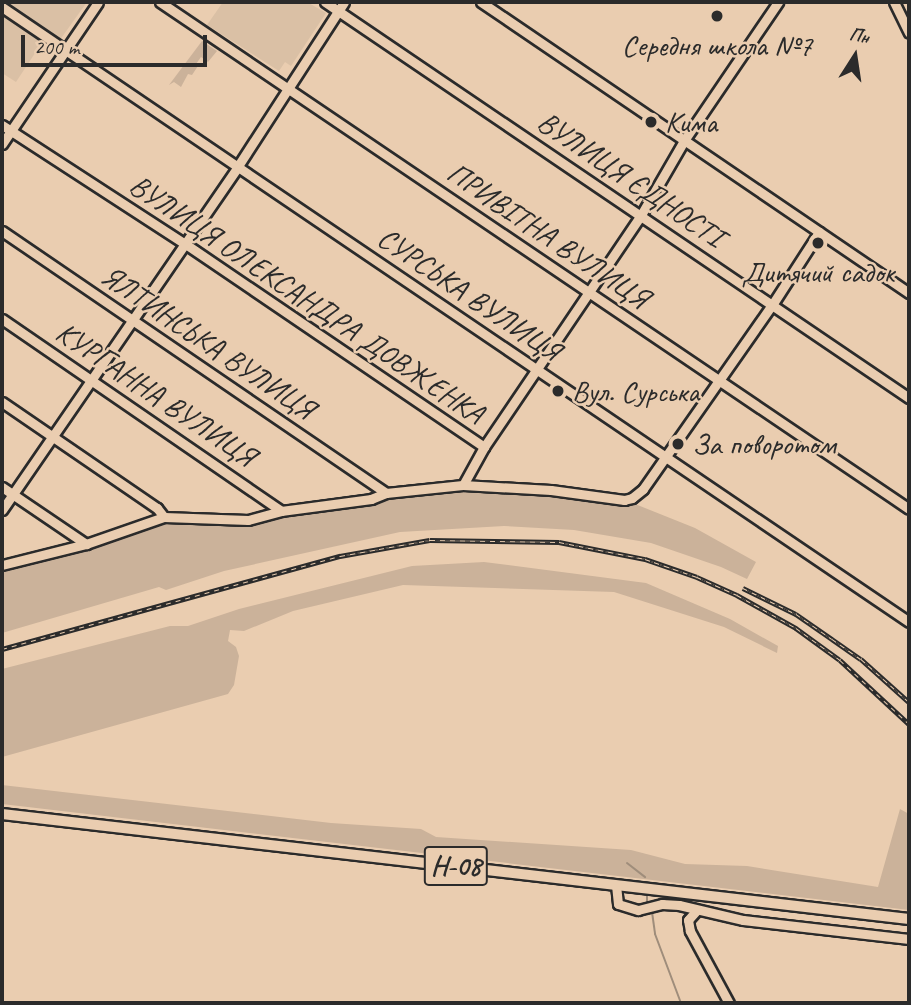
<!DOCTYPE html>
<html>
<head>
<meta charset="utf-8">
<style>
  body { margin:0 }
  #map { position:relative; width:911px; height:1005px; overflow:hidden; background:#eacdb0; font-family:Caveat,sans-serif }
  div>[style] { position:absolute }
  .built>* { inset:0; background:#dac0a5 }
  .green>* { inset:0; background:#cbb29a }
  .stream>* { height:2px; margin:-1px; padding:0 1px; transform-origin:1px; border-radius:1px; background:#9f8d7b }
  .roads { filter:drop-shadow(2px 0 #2b2b2b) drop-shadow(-2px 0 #2b2b2b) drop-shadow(0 2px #2b2b2b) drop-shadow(0 -2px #2b2b2b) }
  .minor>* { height:9px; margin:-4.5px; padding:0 4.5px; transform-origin:4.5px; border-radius:4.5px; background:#eacdb0 }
  .major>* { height:10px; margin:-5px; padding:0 5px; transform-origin:5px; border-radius:5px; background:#eacdb0 }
  .rail>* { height:4.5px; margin-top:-2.25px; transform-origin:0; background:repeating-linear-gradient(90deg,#eacdb0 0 5px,#2b2b2b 0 10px); box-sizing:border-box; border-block:2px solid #2b2b2b }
  .dots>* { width:19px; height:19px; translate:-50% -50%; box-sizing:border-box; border:4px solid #eacdb0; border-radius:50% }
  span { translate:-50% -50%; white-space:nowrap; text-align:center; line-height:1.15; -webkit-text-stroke:5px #eacdb0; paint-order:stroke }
  .shield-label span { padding:2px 5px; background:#eacdb0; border:2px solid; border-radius:5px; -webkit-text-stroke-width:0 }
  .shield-label { font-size:28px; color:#2b2b2b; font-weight:700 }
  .poi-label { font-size:30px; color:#2b2b2b }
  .left { translate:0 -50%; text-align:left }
  .street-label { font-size:30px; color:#2b2b2b }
  .frame { position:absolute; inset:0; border:4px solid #2b2b2b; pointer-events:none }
  .north { position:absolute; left:820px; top:21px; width:70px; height:70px; -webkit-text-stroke:5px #eacdb0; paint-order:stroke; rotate:12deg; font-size:19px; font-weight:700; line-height:28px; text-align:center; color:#2b2b2b }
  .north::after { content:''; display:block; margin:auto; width:24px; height:32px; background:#2b2b2b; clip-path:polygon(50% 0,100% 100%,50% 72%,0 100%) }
  .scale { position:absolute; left:21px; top:35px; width:186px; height:32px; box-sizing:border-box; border:4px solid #2b2b2b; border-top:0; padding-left:9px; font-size:21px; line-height:24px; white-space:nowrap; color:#2b2b2b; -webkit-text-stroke:5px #eacdb0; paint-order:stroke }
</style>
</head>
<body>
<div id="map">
  <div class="built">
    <div style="clip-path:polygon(2px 2px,87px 2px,52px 51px,41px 44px,16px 82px,2px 73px)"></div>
    <div style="clip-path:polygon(223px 2px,307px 2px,326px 13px,291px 66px,285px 62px,279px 71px,207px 25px)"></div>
  </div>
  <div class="green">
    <div style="clip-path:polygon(202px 41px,217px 51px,208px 62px,201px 57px,196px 64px,198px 66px,192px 75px,188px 74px,181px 87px,174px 82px,169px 85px)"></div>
    <div style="clip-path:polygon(465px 491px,521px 491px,635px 504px,695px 528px,756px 562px,747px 579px,721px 567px,651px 543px,574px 530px,504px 526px,400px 532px,224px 571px,166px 590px,159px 587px,2px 633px,2px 571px,167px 523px,250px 523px,282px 514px,345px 510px,393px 498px)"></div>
    <div style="clip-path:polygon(484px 562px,646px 583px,730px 619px,778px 646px,777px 653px,724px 627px,614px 592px,403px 585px,293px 611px,244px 631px,230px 630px,228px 641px,236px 647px,239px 656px,234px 685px,228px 694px,2px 757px,2px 669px,170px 626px,188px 626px,239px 609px,412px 566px)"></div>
    <div style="clip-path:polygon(2px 785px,331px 823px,421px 829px,436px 837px,631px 850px,685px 864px,747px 866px,878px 887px,900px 809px,909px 814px,909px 910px,2px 804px)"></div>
  </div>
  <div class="stream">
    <div style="left:627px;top:863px;width:23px;rotate:38deg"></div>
    <div style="left:647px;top:896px;width:6px;rotate:90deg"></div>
    <div style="left:652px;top:912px;width:22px;rotate:82deg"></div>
    <div style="left:655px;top:934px;width:74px;rotate:69.4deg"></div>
  </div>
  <div class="roads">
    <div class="minor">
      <div style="left:160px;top:2px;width:904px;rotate:34.09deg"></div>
      <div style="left:325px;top:2px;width:706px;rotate:34.14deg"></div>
      <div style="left:481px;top:2px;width:518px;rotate:34.21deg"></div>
      <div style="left:894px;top:2px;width:34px;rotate:64deg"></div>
      <div style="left:2px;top:7px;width:1096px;rotate:34.14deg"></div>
      <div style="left:2px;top:125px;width:217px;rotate:33deg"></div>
      <div style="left:184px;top:243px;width:363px;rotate:34.2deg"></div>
      <div style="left:484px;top:447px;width:43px;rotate:118.9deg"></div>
      <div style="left:463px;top:485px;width:88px;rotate:3.3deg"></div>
      <div style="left:551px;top:490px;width:74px;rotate:7.8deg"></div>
      <div style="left:624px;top:500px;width:8px;rotate:-14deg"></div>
      <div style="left:632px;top:498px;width:14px;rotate:-39deg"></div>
      <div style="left:643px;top:489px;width:225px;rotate:-55deg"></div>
      <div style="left:772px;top:305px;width:87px;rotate:-57.2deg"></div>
      <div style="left:2px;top:144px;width:171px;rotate:-55.9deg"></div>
      <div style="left:2px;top:231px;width:465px;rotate:34.3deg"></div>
      <div style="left:2px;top:319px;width:339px;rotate:34.5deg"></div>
      <div style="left:2px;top:402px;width:188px;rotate:34.4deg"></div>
      <div style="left:157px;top:508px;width:11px;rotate:52deg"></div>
      <div style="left:484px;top:447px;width:280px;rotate:-55.9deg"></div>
      <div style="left:641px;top:215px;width:88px;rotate:-59.9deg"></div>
      <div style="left:685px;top:139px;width:166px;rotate:-55.8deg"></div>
      <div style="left:2px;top:487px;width:102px;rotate:34.2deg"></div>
      <div style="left:2px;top:510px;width:417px;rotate:-55.5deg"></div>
      <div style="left:238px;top:166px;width:195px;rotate:-57.1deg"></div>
      <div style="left:2px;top:565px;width:87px;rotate:-14deg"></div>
      <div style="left:86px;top:544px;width:83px;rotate:-19.1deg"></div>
      <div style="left:164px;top:517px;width:84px;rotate:2deg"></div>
      <div style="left:248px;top:520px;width:34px;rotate:-15deg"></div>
      <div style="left:281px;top:511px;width:91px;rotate:-7.6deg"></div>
      <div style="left:371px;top:499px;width:16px;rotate:-22deg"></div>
      <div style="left:386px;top:493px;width:77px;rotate:-5.9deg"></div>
      <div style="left:616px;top:885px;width:19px;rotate:84deg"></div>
      <div style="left:618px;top:904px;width:21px;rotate:17deg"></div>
      <div style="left:638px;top:910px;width:25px;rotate:-14deg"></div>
      <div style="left:662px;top:904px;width:17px;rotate:3deg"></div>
      <div style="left:679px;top:905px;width:66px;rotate:13.2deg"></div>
      <div style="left:743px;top:920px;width:167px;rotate:6.5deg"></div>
      <div style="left:696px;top:911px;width:12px;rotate:132deg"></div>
      <div style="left:688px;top:920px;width:11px;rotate:80deg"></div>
      <div style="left:690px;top:931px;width:82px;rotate:61.6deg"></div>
    </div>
    <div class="major">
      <div style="left:2px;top:814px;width:913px;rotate:6.6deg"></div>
    </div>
  </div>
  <div class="rail">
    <div style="left:743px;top:588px;width:59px;rotate:26.1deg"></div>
    <div style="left:796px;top:614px;width:44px;rotate:34.8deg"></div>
    <div style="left:832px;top:639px;width:35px;rotate:35deg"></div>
    <div style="left:861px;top:659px;width:64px;rotate:41.9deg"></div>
    <div style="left:2px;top:649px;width:351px;rotate:-15.4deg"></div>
    <div style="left:340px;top:556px;width:91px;rotate:-10.1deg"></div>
    <div style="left:430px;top:540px;width:129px;rotate:0.9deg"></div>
    <div style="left:559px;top:542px;width:88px;rotate:11.2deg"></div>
    <div style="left:645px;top:559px;width:55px;rotate:19.1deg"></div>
    <div style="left:697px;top:577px;width:44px;rotate:24.2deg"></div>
    <div style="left:737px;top:595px;width:68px;rotate:29.2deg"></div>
    <div style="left:796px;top:628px;width:54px;rotate:36deg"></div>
    <div style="left:840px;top:660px;width:94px;rotate:42.8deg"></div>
  </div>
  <div class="dots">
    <div style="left:717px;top:16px;background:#2b2b2b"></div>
    <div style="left:651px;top:122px;background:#2b2b2b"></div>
    <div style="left:818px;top:243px;background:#2b2b2b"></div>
    <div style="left:558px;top:391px;background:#2b2b2b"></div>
    <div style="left:678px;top:444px;background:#2b2b2b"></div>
  </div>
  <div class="shield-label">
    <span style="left:456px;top:866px">Н-08</span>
  </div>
  <div class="poi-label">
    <span style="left:717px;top:45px">Середня школа №7</span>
    <span class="left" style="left:665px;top:122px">Кима</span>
    <span style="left:818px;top:272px">Дитячий садок</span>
    <span class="left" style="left:572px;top:391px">Вул. Сурська</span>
    <span class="left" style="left:692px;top:444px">За поворотом</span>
  </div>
  <div class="street-label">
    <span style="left:631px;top:179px;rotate:34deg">ВУЛИЦЯ ЄДНОСТІ</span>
    <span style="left:548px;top:235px;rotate:34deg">ПРИВІТНА ВУЛИЦЯ</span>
    <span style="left:469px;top:294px;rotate:34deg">СУРСЬКА ВУЛИЦЯ</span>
    <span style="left:307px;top:299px;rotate:34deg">ВУЛИЦЯ ОЛЕКСАНДРА ДОВЖЕНКА</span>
    <span style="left:208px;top:342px;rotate:34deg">ЯЛТИНСЬКА ВУЛИЦЯ</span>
    <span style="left:156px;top:394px;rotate:34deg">КУРГАННА ВУЛИЦЯ</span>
  </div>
  <div class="frame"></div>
  <div class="north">Пн</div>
  <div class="scale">200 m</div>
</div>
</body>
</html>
